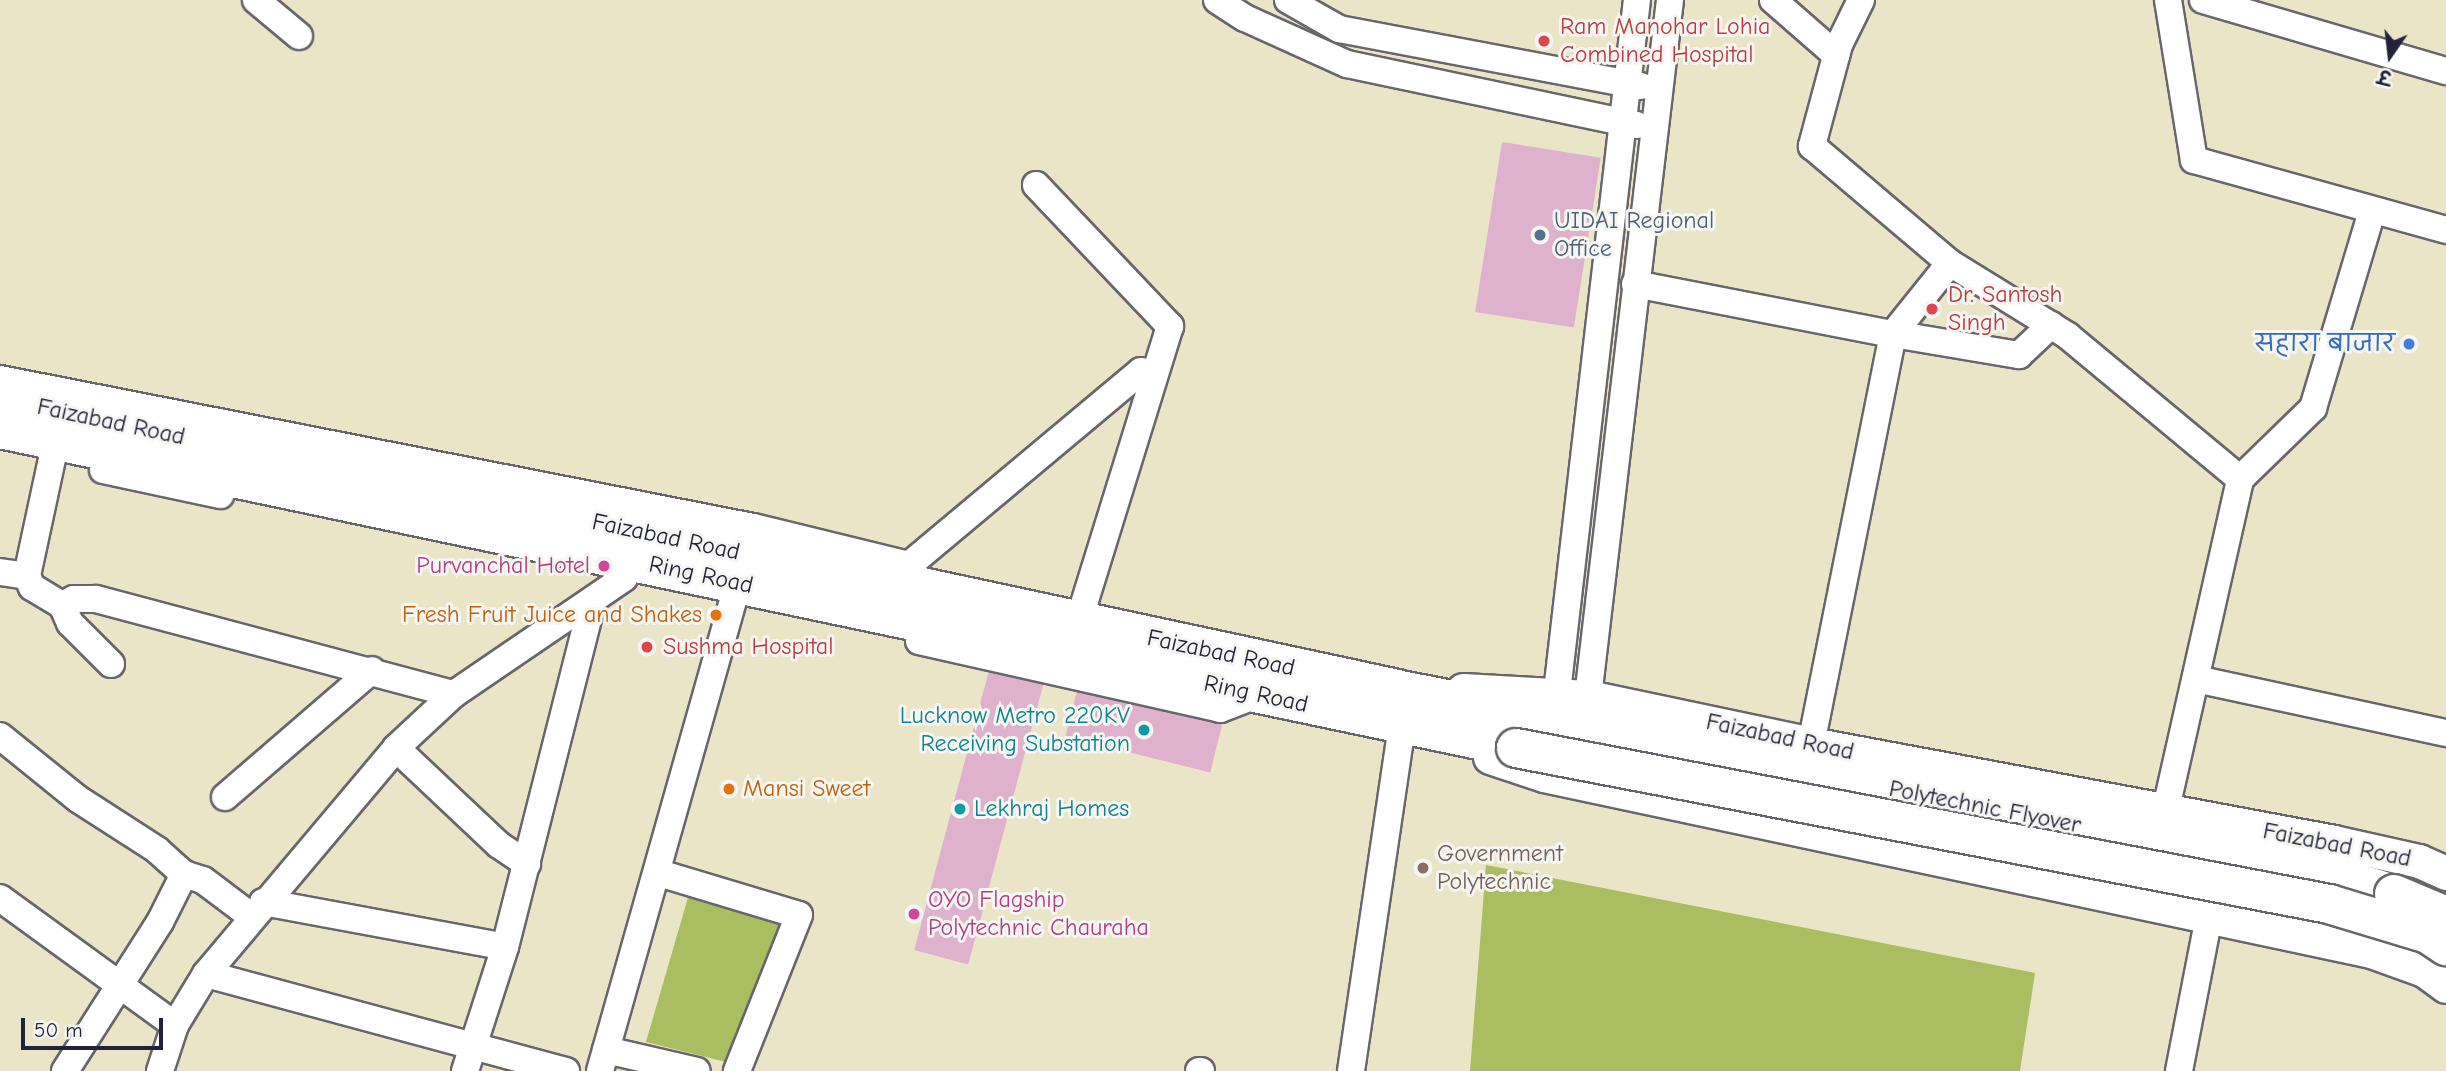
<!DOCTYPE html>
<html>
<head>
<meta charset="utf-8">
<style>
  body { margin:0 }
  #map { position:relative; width:2446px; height:1071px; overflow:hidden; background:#ebe5c7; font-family:"Comic Neue","Playpen Sans Deva",sans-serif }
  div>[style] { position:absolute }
  .green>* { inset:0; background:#aabd60 }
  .building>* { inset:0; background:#deb2cc; transform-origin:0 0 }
  .roads { filter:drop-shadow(2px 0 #68666c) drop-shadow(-2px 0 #68666c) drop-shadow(0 2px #68666c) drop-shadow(0 -2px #68666c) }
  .minor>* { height:26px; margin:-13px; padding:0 13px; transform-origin:13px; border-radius:13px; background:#fff }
  .major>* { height:33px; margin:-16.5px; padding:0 16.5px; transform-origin:16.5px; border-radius:16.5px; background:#fff }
  .highway>* { height:38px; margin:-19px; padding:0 19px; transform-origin:19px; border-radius:19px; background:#fff }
  .bridges { filter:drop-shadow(2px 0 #68666c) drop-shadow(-2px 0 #68666c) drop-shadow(0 2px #68666c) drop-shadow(0 -2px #68666c) }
  .highway-bridge>* { height:38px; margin:-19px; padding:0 19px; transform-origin:19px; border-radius:19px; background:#fff }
  .dots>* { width:19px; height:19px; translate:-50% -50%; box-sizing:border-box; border:4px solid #f6f6f2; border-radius:50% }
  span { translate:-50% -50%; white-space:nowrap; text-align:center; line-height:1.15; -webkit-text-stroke:6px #f6f6f2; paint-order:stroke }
  .health-label { font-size:24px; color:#be3a42 }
  .left { translate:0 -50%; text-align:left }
  .service-label { font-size:24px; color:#4e5e75 }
  .shop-label { font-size:24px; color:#366cbe }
  .right { translate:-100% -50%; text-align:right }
  .street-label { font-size:24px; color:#22223b }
  .hotel-label { font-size:24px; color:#b23c85 }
  .food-label { font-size:24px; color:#c56008 }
  .culture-label { font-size:24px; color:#0d838f }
  .education-label { font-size:24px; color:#785e54 }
  .north { position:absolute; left:2355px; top:21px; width:70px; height:70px; -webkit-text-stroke:5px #f6f6f2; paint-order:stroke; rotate:194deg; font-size:19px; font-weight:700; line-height:28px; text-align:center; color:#22223b }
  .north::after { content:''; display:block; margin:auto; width:24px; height:32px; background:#22223b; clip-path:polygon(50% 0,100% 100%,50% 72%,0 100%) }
  .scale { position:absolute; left:21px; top:1018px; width:142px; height:32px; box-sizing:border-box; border:4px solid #22223b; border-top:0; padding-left:9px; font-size:21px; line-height:24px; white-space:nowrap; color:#22223b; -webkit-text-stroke:5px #f6f6f2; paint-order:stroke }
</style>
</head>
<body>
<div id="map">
  <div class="green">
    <div style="clip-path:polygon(1486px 865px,2035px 973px,2020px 1071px,1470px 1071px)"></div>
    <div style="clip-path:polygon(689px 894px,782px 923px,730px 1063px,646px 1042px)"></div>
  </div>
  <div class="building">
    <div style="left:1502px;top:142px;width:100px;height:172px;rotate:9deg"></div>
    <div style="left:990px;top:667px;width:56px;height:293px;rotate:15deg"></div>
    <div style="left:1078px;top:687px;width:149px;height:51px;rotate:14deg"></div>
  </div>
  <div class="roads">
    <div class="minor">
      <div style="left:256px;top:0;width:56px;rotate:39.9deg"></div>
      <div style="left:1217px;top:0;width:33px;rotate:33deg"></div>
      <div style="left:1245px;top:18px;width:112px;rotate:24.3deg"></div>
      <div style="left:1347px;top:64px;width:296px;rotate:11.9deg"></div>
      <div style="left:1288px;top:0;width:59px;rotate:29.6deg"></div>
      <div style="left:1339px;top:29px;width:307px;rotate:10.7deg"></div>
      <div style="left:1773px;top:0;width:84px;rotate:41.1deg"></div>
      <div style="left:1861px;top:0;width:50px;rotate:116.1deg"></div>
      <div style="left:1839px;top:45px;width:105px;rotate:105deg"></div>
      <div style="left:1812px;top:146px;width:181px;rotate:40.3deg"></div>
      <div style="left:1950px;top:263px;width:91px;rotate:128.8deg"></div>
      <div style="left:1893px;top:334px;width:128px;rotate:9.5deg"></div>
      <div style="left:2019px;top:355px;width:44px;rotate:-43.2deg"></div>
      <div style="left:2168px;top:0;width:162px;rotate:80.8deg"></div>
      <div style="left:2194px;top:160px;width:262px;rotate:15.5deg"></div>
      <div style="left:2203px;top:0;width:253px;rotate:16.3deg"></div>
      <div style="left:1036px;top:185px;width:195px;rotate:46.5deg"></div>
      <div style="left:1170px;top:326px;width:311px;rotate:107.2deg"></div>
      <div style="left:1950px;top:263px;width:139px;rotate:31.7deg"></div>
      <div style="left:2068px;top:336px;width:224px;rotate:39.7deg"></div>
      <div style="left:1635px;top:284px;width:263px;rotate:11deg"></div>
      <div style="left:1893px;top:334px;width:418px;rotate:101.3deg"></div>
      <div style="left:0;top:379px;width:767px;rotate:11.12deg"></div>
      <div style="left:753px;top:527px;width:161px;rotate:13.7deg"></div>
      <div style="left:909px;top:565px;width:26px;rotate:59deg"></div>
      <div style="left:52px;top:459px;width:120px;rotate:102.1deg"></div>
      <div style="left:27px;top:576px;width:12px;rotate:66deg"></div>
      <div style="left:32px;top:587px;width:35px;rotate:31deg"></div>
      <div style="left:62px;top:605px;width:20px;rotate:66deg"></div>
      <div style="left:70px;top:623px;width:58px;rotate:45deg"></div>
      <div style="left:103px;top:470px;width:120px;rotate:12.1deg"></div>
      <div style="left:909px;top:565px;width:302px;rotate:-39.9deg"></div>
      <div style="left:1141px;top:371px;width:14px;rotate:12deg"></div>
      <div style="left:0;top:572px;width:27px;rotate:8deg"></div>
      <div style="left:62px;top:605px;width:13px;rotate:-27deg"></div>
      <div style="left:74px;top:599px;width:22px"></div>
      <div style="left:96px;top:599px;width:370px;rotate:14.9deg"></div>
      <div style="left:919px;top:641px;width:309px;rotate:12.7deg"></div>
      <div style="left:1220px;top:709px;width:39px;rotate:-21deg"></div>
      <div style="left:2196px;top:679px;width:256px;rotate:12.2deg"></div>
      <div style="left:1557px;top:692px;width:697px;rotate:-83.41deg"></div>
      <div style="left:1588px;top:697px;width:702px;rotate:-83.29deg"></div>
      <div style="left:0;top:736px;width:100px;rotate:38.9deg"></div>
      <div style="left:78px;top:799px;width:94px;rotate:32.8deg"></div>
      <div style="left:157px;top:850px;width:36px;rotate:42deg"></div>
      <div style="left:184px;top:874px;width:20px;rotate:18deg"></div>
      <div style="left:203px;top:880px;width:60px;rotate:36.9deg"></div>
      <div style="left:396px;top:748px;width:141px;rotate:43.3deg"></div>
      <div style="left:499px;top:845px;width:34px;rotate:34deg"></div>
      <div style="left:225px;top:797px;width:194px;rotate:-40.8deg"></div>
      <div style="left:2165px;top:813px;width:342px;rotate:-77.3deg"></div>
      <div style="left:2240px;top:479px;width:102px;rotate:-44.2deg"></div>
      <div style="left:2313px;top:408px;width:206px;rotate:-73.3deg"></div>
      <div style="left:659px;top:873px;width:146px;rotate:16.7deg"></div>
      <div style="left:799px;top:915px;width:168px;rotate:111.7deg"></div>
      <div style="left:0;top:898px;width:216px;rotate:36deg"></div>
      <div style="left:263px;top:902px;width:246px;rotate:10.5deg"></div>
      <div style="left:206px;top:974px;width:373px;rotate:15.1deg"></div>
      <div style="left:606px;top:1050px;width:93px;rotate:13deg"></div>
      <div style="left:65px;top:1071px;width:177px;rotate:-57.5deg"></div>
      <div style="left:160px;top:922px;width:54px;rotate:-63.4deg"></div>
      <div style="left:160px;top:1071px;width:48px;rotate:-71.9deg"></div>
      <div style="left:175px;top:1025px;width:60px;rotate:-58.7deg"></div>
      <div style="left:206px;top:974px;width:295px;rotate:-49.9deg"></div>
      <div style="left:396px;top:748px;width:79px;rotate:-43deg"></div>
      <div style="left:454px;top:694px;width:206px;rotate:-34.3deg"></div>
      <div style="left:465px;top:1071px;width:130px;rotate:-72.1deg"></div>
      <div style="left:505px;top:947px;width:358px;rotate:-75.8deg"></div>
      <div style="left:600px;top:1071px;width:507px;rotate:-74.21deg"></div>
      <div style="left:1199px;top:1071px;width:2px"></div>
      <div style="left:1351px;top:1071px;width:349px;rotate:-81.6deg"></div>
      <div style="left:2179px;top:1071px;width:157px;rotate:-79deg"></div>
    </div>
    <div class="major">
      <div style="left:1463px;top:690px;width:125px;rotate:3.2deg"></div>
      <div style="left:1588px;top:697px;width:228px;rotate:11.9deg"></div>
      <div style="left:1811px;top:744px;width:532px;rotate:10.61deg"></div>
      <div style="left:2334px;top:842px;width:87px;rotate:12.6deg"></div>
      <div style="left:2419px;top:861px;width:30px;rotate:24deg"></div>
      <div style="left:1490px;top:757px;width:57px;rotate:18.4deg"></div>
      <div style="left:1544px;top:775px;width:846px;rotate:12.01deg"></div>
      <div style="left:2371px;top:951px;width:56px;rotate:19.7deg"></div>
      <div style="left:2424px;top:970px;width:27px;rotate:36deg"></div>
    </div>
    <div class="highway">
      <div style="left:0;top:399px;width:941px;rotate:11.52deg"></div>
      <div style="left:922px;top:587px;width:485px;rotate:12.1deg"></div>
      <div style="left:1396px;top:689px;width:953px;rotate:11.25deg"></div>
      <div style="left:2331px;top:875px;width:66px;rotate:16.8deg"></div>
      <div style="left:0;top:429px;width:1549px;rotate:11.88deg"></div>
    </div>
  </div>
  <div class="bridges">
    <div class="highway-bridge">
      <div style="left:1516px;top:748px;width:828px;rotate:10.86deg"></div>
      <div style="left:2329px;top:904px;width:103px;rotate:16.9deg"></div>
      <div style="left:2428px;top:934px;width:22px;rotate:34deg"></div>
      <div style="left:2394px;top:894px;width:56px;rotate:22.9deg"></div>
    </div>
  </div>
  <div class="dots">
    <div style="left:1544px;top:41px;background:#e0444e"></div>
    <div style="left:1540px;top:235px;background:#5c6f8a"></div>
    <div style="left:1932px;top:309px;background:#e0444e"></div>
    <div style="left:2409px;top:344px;background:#3f7fe0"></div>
    <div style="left:604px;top:566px;background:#d1479c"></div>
    <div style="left:716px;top:615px;background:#e8710a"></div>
    <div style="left:647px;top:647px;background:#e0444e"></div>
    <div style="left:1144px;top:730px;background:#0f9aa8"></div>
    <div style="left:729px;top:789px;background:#e8710a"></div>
    <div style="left:960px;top:809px;background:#0f9aa8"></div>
    <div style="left:1423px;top:868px;background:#8d6e63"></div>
    <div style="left:914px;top:914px;background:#d1479c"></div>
  </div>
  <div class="health-label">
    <span class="left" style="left:1560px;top:41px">Ram Manohar Lohia<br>Combined Hospital</span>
    <span class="left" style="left:1948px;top:309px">Dr. Santosh<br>Singh</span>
    <span class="left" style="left:663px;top:647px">Sushma Hospital</span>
  </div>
  <div class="service-label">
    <span class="left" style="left:1554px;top:235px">UIDAI Regional<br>Office</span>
  </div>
  <div class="shop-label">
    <span class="right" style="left:2395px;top:344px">सहारा बाजार</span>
  </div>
  <div class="street-label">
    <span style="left:111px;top:422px;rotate:12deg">Faizabad Road</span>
    <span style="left:666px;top:537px;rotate:12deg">Faizabad Road</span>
    <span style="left:701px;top:575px;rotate:12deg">Ring Road</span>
    <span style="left:1221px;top:653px;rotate:12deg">Faizabad Road</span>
    <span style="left:1256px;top:694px;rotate:12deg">Ring Road</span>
    <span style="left:1780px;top:737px;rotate:12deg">Faizabad Road</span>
    <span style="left:1985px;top:807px;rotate:11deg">Polytechnic Flyover</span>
    <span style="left:2337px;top:845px;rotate:11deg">Faizabad Road</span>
  </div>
  <div class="hotel-label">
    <span class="right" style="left:590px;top:566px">Purvanchal Hotel</span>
    <span class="left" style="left:928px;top:914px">OYO Flagship<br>Polytechnic Chauraha</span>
  </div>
  <div class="food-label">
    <span class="right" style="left:702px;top:615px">Fresh Fruit Juice and Shakes</span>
    <span class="left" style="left:743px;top:789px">Mansi Sweet</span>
  </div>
  <div class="culture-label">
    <span class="right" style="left:1130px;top:730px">Lucknow Metro 220KV<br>Receiving Substation</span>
    <span class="left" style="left:974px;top:809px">Lekhraj Homes</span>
  </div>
  <div class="education-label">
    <span class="left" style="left:1437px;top:868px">Government<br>Polytechnic</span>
  </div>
  <div class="north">उ</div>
  <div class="scale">50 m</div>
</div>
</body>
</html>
